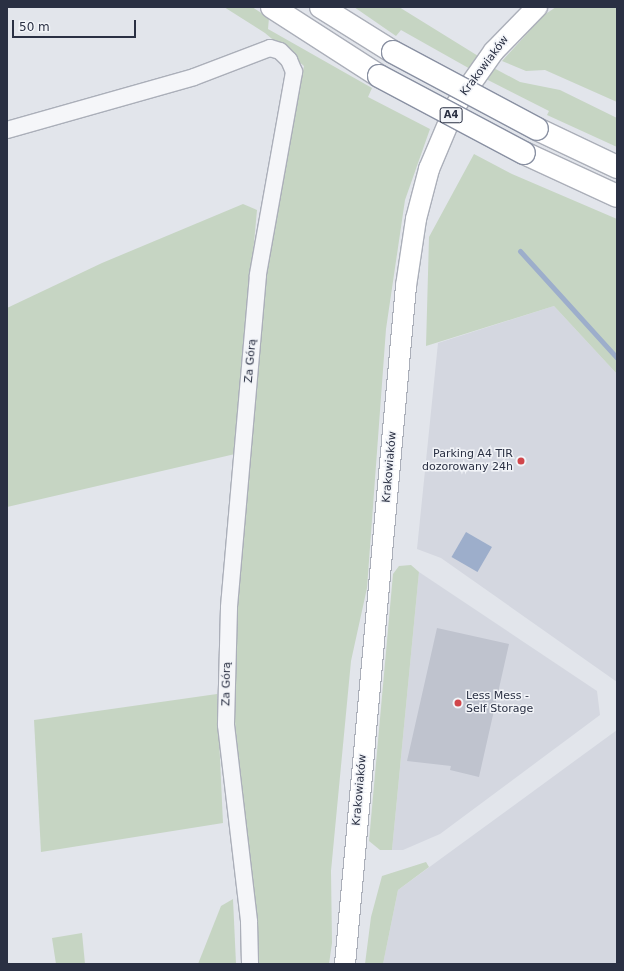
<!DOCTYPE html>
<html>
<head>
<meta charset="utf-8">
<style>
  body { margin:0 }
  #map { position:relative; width:624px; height:971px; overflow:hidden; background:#e2e5eb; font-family:"DejaVu Sans",sans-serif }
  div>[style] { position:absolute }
  .built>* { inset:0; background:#d4d7e0 }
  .green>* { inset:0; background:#c6d5c3 }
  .water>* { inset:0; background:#9daecb; transform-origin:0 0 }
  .stream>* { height:5px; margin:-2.5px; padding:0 2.5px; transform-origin:2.5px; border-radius:2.5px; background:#9daecb }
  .building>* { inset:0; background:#bfc3ce }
  .roads { filter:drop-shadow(1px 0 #abafb9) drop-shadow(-1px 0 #abafb9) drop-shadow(0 1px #abafb9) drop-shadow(0 -1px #abafb9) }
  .minor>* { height:16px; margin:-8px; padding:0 8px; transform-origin:8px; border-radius:8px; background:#f5f6f9 }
  .major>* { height:20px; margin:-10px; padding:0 10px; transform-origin:10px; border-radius:10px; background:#fff }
  .highway>* { height:22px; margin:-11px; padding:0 11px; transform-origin:11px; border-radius:11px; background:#fff }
  .bridges { filter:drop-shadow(1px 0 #8990a2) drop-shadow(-1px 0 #8990a2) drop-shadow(0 1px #8990a2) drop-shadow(0 -1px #8990a2) }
  .highway-bridge>* { height:22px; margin:-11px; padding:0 11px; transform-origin:11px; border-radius:11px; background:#fff }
  .dots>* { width:11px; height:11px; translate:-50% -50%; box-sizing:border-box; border:2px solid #f2f4f8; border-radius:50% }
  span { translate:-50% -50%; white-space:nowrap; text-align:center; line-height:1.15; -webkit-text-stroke:3px #f2f4f8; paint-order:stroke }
  .shield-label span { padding:1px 3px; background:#f2f4f8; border:1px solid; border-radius:3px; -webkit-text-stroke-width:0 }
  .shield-label { font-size:10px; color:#2a3043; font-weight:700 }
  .street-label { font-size:11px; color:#2a3043 }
  .poi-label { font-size:11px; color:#2a3043 }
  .right { translate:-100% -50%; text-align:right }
  .left { translate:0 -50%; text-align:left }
  .frame { position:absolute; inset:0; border:8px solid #2a3043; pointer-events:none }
  .scale { position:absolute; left:12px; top:20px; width:124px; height:18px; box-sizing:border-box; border:2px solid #2a3043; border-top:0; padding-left:5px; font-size:12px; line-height:14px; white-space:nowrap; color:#2a3043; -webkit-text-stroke:3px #f2f4f8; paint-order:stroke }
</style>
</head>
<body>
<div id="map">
  <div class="built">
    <div style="clip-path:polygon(554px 306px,617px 374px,617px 682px,441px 558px,417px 549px,438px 343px)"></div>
    <div style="clip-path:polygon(419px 572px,597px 691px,600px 715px,440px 834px,403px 850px,392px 850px)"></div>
    <div style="clip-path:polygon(617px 730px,617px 964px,383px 964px,398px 890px)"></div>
  </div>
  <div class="green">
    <div style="clip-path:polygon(224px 7px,252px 7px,269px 18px,268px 29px,372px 88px,368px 97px,430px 129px,405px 200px,386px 329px,367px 588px,351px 661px,331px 871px,332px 943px,329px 964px,255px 964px,252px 882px,234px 713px,234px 610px,266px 268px,304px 66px,265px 33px)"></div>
    <div style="clip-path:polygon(354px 7px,399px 7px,483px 59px,472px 70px,401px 30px,396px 36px)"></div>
    <div style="clip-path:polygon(556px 7px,617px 7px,617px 102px,545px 70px,526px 71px,502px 61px,544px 15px)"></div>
    <div style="clip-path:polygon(490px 66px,520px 82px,560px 90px,617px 118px,617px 147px,547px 115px,549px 111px,484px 78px)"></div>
    <div style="clip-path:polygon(474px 154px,512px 174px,617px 219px,617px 374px,554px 306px,426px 346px,429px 237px)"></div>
    <div style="clip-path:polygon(243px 204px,257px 210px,235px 454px,7px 507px,7px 308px,102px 263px)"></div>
    <div style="clip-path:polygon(411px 565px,419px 572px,392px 850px,380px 850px,369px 841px,393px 574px,399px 566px)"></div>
    <div style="clip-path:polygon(217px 694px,223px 823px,41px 852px,34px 720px)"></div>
    <div style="clip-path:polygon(426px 862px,429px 867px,398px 890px,383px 964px,365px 964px,371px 917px,382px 876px)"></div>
    <div style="clip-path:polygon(233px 899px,236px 964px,198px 964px,221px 906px)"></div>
    <div style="clip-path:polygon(82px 933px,85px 964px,56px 964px,52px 938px)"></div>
  </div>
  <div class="water">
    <div style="left:466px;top:532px;width:30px;height:29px;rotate:30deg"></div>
  </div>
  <div class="stream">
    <div style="left:520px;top:251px;width:144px;rotate:47.8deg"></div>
  </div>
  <div class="building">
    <div style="clip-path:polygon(437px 628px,509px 644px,479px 777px,450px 770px,451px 766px,407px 761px)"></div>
  </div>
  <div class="roads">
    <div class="minor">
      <div style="left:7px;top:130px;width:194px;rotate:-15.8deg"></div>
      <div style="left:194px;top:77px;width:81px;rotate:-20.9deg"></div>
      <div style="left:270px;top:48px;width:10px;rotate:17deg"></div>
      <div style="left:280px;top:51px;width:13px;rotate:45deg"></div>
      <div style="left:289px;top:60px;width:13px;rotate:67deg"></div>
      <div style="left:294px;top:72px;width:206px;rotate:100.1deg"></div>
      <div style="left:258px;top:275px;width:334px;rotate:95deg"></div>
      <div style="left:229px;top:608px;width:117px;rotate:91.5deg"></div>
      <div style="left:226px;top:725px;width:198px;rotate:83.3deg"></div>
      <div style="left:249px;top:922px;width:42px;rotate:88.6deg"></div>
    </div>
    <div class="major">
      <div style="left:345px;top:964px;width:681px;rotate:-84.86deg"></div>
      <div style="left:406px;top:286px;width:68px;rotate:-81.5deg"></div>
      <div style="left:416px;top:219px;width:52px;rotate:-75.4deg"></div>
      <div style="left:429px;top:169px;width:69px;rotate:-67.1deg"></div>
      <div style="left:456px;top:105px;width:66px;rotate:-54.9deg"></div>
      <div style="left:494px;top:51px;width:62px;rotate:-45.7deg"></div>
    </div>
    <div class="highway">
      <div style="left:272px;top:7px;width:127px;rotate:32.8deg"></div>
      <div style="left:321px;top:7px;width:85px;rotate:32deg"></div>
      <div style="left:537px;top:129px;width:89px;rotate:25.4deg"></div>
      <div style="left:524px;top:153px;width:102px;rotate:24.8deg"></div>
    </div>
  </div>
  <div class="bridges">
    <div class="highway-bridge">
      <div style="left:393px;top:52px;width:163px;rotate:28.1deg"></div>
      <div style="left:379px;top:76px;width:164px;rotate:28deg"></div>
    </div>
  </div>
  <div class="dots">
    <div style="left:521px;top:461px;background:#d1464b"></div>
    <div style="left:458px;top:703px;background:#d1464b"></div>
  </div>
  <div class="shield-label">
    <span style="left:451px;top:115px">A4</span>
  </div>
  <div class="street-label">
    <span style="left:485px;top:66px;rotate:-53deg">Krakowiaków</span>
    <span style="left:251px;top:361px;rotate:-85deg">Za Górą</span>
    <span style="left:390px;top:467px;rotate:-85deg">Krakowiaków</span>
    <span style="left:227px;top:684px;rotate:-89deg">Za Górą</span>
    <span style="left:360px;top:790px;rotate:-85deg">Krakowiaków</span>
  </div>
  <div class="poi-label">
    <span class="right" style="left:513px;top:461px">Parking A4 TIR<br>dozorowany 24h</span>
    <span class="left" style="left:466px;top:703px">Less Mess -<br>Self Storage</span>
  </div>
  <div class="frame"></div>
  <div class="scale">50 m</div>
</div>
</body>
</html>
